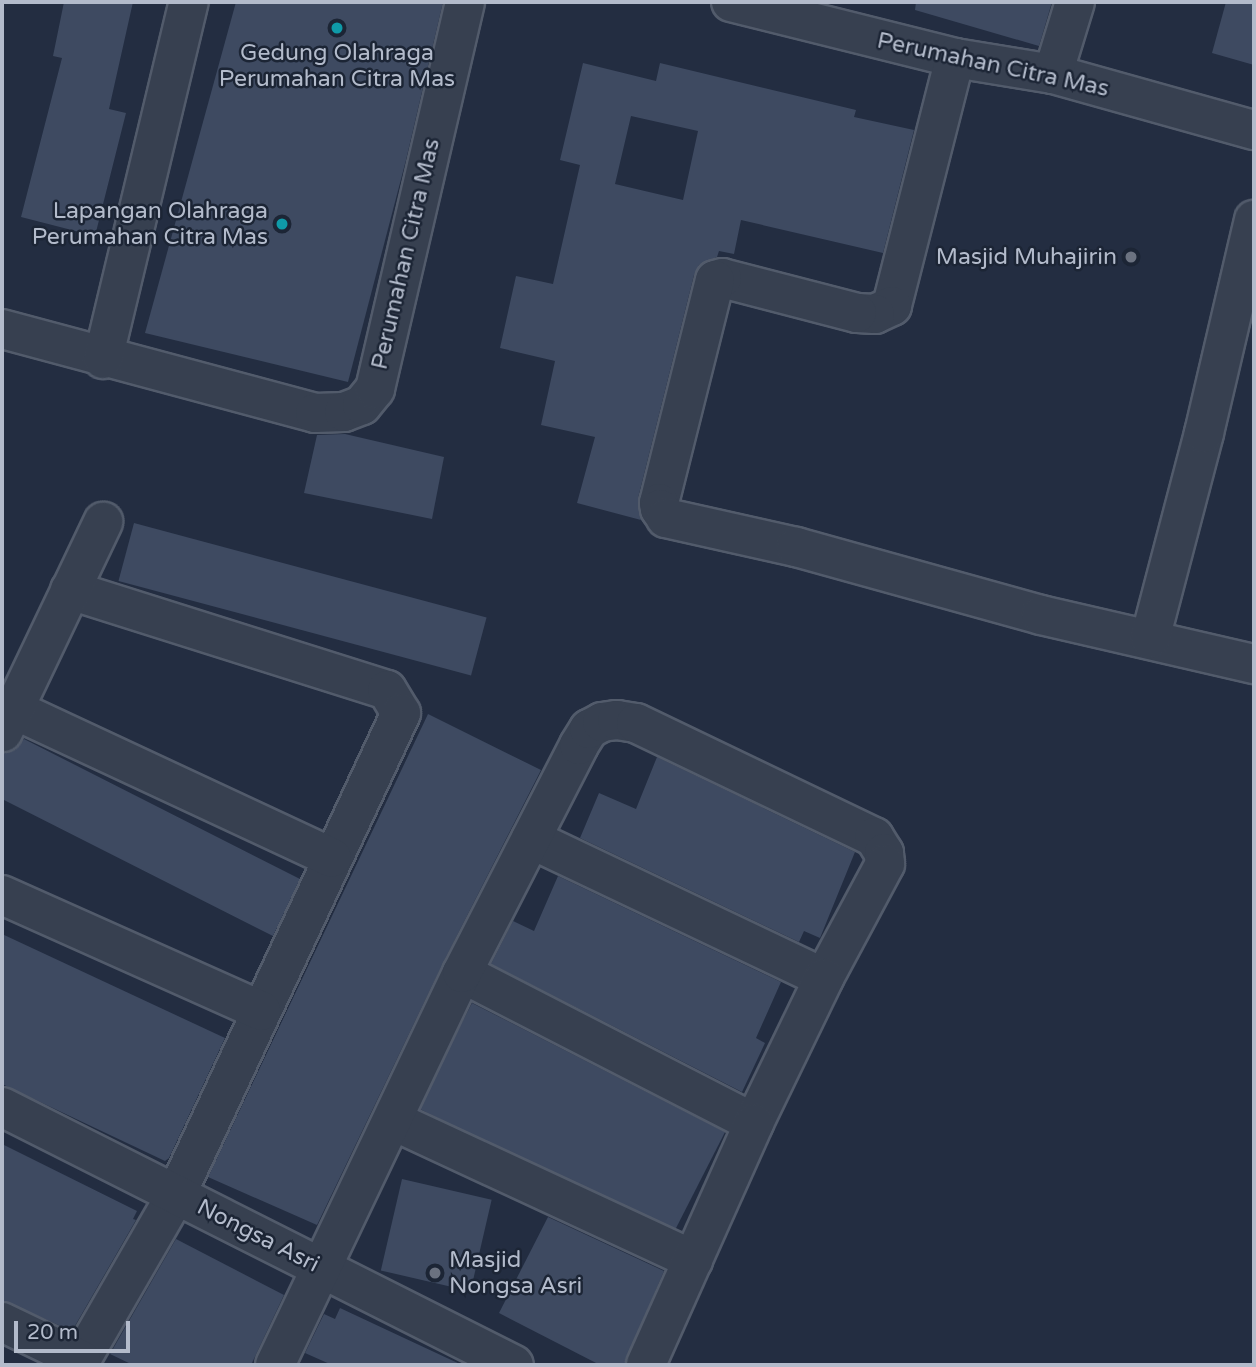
<!DOCTYPE html>
<html>
<head>
<meta charset="utf-8">
<style>
  body { margin:0 }
  #map { position:relative; width:1256px; height:1367px; overflow:hidden; background:#232d41; font-family:"Varela Round",sans-serif }
  div>[style] { position:absolute }
  .building>* { inset:0; background:#3e4a61; transform-origin:0 0 }
  .roads { filter:drop-shadow(2px 0 #525b6b) drop-shadow(-2px 0 #525b6b) drop-shadow(0 2px #525b6b) drop-shadow(0 -2px #525b6b) }
  .street>* { height:38px; margin:-19px; padding:0 19px; transform-origin:19px; border-radius:19px; background:#374050 }
  .dots>* { width:19px; height:19px; translate:-50% -50%; box-sizing:border-box; border:4px solid #1c2535; border-radius:50% }
  span { translate:-50% -50%; white-space:nowrap; text-align:center; line-height:1.15; -webkit-text-stroke:5px #1c2535; paint-order:stroke }
  .poi-label { font-size:23px; color:#b3bbcb }
  .right { translate:-100% -50%; text-align:right }
  .left { translate:0 -50%; text-align:left }
  .street-label { font-size:23px; color:#b3bbcb }
  .frame { position:absolute; inset:0; border:4px solid #b3bbcb; pointer-events:none }
  .scale { position:absolute; left:14px; top:1321px; width:116px; height:32px; box-sizing:border-box; border:4px solid #b3bbcb; border-top:0; padding-left:9px; font-size:21px; line-height:24px; white-space:nowrap; color:#b3bbcb; -webkit-text-stroke:5px #1c2535; paint-order:stroke }
</style>
</head>
<body>
<div id="map">
  <div class="building">
    <div style="clip-path:polygon(64px 2px,133px 2px,109px 109px,126px 113px,95px 236px,21px 217px,62px 58px,53px 56px)"></div>
    <div style="clip-path:polygon(236px 2px,443px 2px,406px 160px,348px 382px,145px 333px)"></div>
    <div style="clip-path:polygon(916px 2px,1052px 2px,1039px 46px,915px 10px)"></div>
    <div style="clip-path:polygon(1226px 2px,1254px 2px,1254px 65px,1212px 53px)"></div>
    <div style="clip-path:polygon(evenodd,583px 63px,656px 81px,660px 63px,856px 110px,854px 117px,914px 130px,883px 253px,741px 220px,734px 254px,719px 251px,717px 257px,699px 265px,694px 275px,638px 498px,641px 520px,577px 503px,595px 437px,541px 425px,555px 361px,500px 348px,516px 276px,553px 284px,580px 165px,560px 160px,583px 63px,631px 116px,698px 131px,683px 200px,615px 184px,631px 116px)"></div>
    <div style="clip-path:polygon(345px 434px,444px 457px,432px 519px,304px 493px,317px 435px)"></div>
    <div style="left:134px;top:523px;width:365px;height:60px;rotate:15deg"></div>
    <div style="clip-path:polygon(428px 714px,541px 770px,443px 963px,317px 1225px,208px 1177px)"></div>
    <div style="clip-path:polygon(24px 739px,300px 879px,273px 936px,2px 799px,2px 753px,15px 750px)"></div>
    <div style="clip-path:polygon(657px 757px,855px 852px,820px 938px,804px 931px,799px 942px,580px 838px,599px 793px,636px 809px)"></div>
    <div style="clip-path:polygon(558px 876px,781px 982px,756px 1038px,765px 1043px,742px 1092px,491px 964px,513px 921px,534px 931px)"></div>
    <div style="clip-path:polygon(2px 934px,225px 1038px,169px 1158px,165px 1161px,2px 1084px)"></div>
    <div style="left:472px;top:1003px;width:284px;height:118px;rotate:27deg"></div>
    <div style="clip-path:polygon(2px 1144px,137px 1211px,133px 1219px,136px 1220px,72px 1331px,2px 1300px)"></div>
    <div style="left:402px;top:1179px;width:92px;height:94px;rotate:13deg"></div>
    <div style="clip-path:polygon(548px 1217px,664px 1271px,624px 1365px,600px 1365px,499px 1313px)"></div>
    <div style="clip-path:polygon(176px 1239px,284px 1295px,251px 1365px,133px 1365px,110px 1354px)"></div>
    <div style="clip-path:polygon(340px 1308px,387px 1330px,462px 1365px,332px 1365px,305px 1353px,324px 1314px,335px 1319px)"></div>
  </div>
  <div class="roads">
    <div class="street">
      <div style="left:731px;top:2px;width:231px;rotate:14deg"></div>
      <div style="left:955px;top:58px;width:99px;rotate:9.3deg"></div>
      <div style="left:1053px;top:74px;width:209px;rotate:15.6deg"></div>
      <div style="left:955px;top:58px;width:256px;rotate:104.3deg"></div>
      <div style="left:892px;top:306px;width:19px;rotate:155deg"></div>
      <div style="left:875px;top:314px;width:18px;rotate:-177deg"></div>
      <div style="left:857px;top:313px;width:139px;rotate:-165.5deg"></div>
      <div style="left:722px;top:278px;width:7px;rotate:164deg"></div>
      <div style="left:715px;top:280px;width:230px;rotate:104.1deg"></div>
      <div style="left:659px;top:503px;width:6px;rotate:81deg"></div>
      <div style="left:660px;top:509px;width:11px;rotate:56deg"></div>
      <div style="left:666px;top:518px;width:133px;rotate:12.6deg"></div>
      <div style="left:796px;top:547px;width:254px;rotate:15.5deg"></div>
      <div style="left:1041px;top:615px;width:219px;rotate:13deg"></div>
      <div style="left:1053px;top:74px;width:75px;rotate:-73deg"></div>
      <div style="left:2px;top:329px;width:324px;rotate:15deg"></div>
      <div style="left:315px;top:413px;width:29px;rotate:-2deg"></div>
      <div style="left:344px;top:412px;width:19px;rotate:-21deg"></div>
      <div style="left:362px;top:405px;width:21px;rotate:-51deg"></div>
      <div style="left:375px;top:389px;width:397px;rotate:-76.9deg"></div>
      <div style="left:103px;top:359px;width:367px;rotate:-76.5deg"></div>
      <div style="left:70px;top:590px;width:332px;rotate:17.5deg"></div>
      <div style="left:387px;top:690px;width:27px;rotate:59deg"></div>
      <div style="left:401px;top:713px;width:532px;rotate:115.02deg"></div>
      <div style="left:176px;top:1195px;width:196px;rotate:120deg"></div>
      <div style="left:1150px;top:639px;width:213px;rotate:-75.3deg"></div>
      <div style="left:1204px;top:433px;width:219px;rotate:-76.8deg"></div>
      <div style="left:13px;top:709px;width:352px;rotate:25deg"></div>
      <div style="left:3px;top:732px;width:233px;rotate:-64.5deg"></div>
      <div style="left:531px;top:839px;width:324px;rotate:25.4deg"></div>
      <div style="left:2px;top:895px;width:284px;rotate:24.1deg"></div>
      <div style="left:462px;top:973px;width:328px;rotate:27.2deg"></div>
      <div style="left:2px;top:1107px;width:573px;rotate:26.74deg"></div>
      <div style="left:394px;top:1121px;width:330px;rotate:24.9deg"></div>
      <div style="left:2px;top:1322px;width:88px;rotate:25.7deg"></div>
      <div style="left:275px;top:1365px;width:434px;rotate:-64.5deg"></div>
      <div style="left:462px;top:973px;width:256px;rotate:-62.8deg"></div>
      <div style="left:579px;top:745px;width:19px;rotate:-58deg"></div>
      <div style="left:589px;top:729px;width:15px;rotate:-28deg"></div>
      <div style="left:602px;top:722px;width:15px;rotate:-8deg"></div>
      <div style="left:617px;top:720px;width:19px;rotate:9deg"></div>
      <div style="left:636px;top:723px;width:264px;rotate:25.6deg"></div>
      <div style="left:874px;top:837px;width:19px;rotate:58deg"></div>
      <div style="left:884px;top:853px;width:11px;rotate:85deg"></div>
      <div style="left:885px;top:864px;width:129px;rotate:118.2deg"></div>
      <div style="left:824px;top:978px;width:161px;rotate:115.8deg"></div>
      <div style="left:754px;top:1123px;width:265px;rotate:114.1deg"></div>
    </div>
  </div>
  <div class="dots">
    <div style="left:337px;top:28px;background:#0f9aa8"></div>
    <div style="left:282px;top:224px;background:#0f9aa8"></div>
    <div style="left:1131px;top:257px;background:#6b7280"></div>
    <div style="left:435px;top:1273px;background:#6b7280"></div>
  </div>
  <div class="poi-label">
    <span style="left:337px;top:66px">Gedung Olahraga<br>Perumahan Citra Mas</span>
    <span class="right" style="left:268px;top:224px">Lapangan Olahraga<br>Perumahan Citra Mas</span>
    <span class="right" style="left:1117px;top:257px">Masjid Muhajirin</span>
    <span class="left" style="left:449px;top:1273px">Masjid<br>Nongsa Asri</span>
  </div>
  <div class="street-label">
    <span style="left:993px;top:65px;rotate:12deg">Perumahan Citra Mas</span>
    <span style="left:406px;top:254px;rotate:-77deg">Perumahan Citra Mas</span>
    <span style="left:258px;top:1236px;rotate:27deg">Nongsa Asri</span>
  </div>
  <div class="frame"></div>
  <div class="scale">20 m</div>
</div>
</body>
</html>
